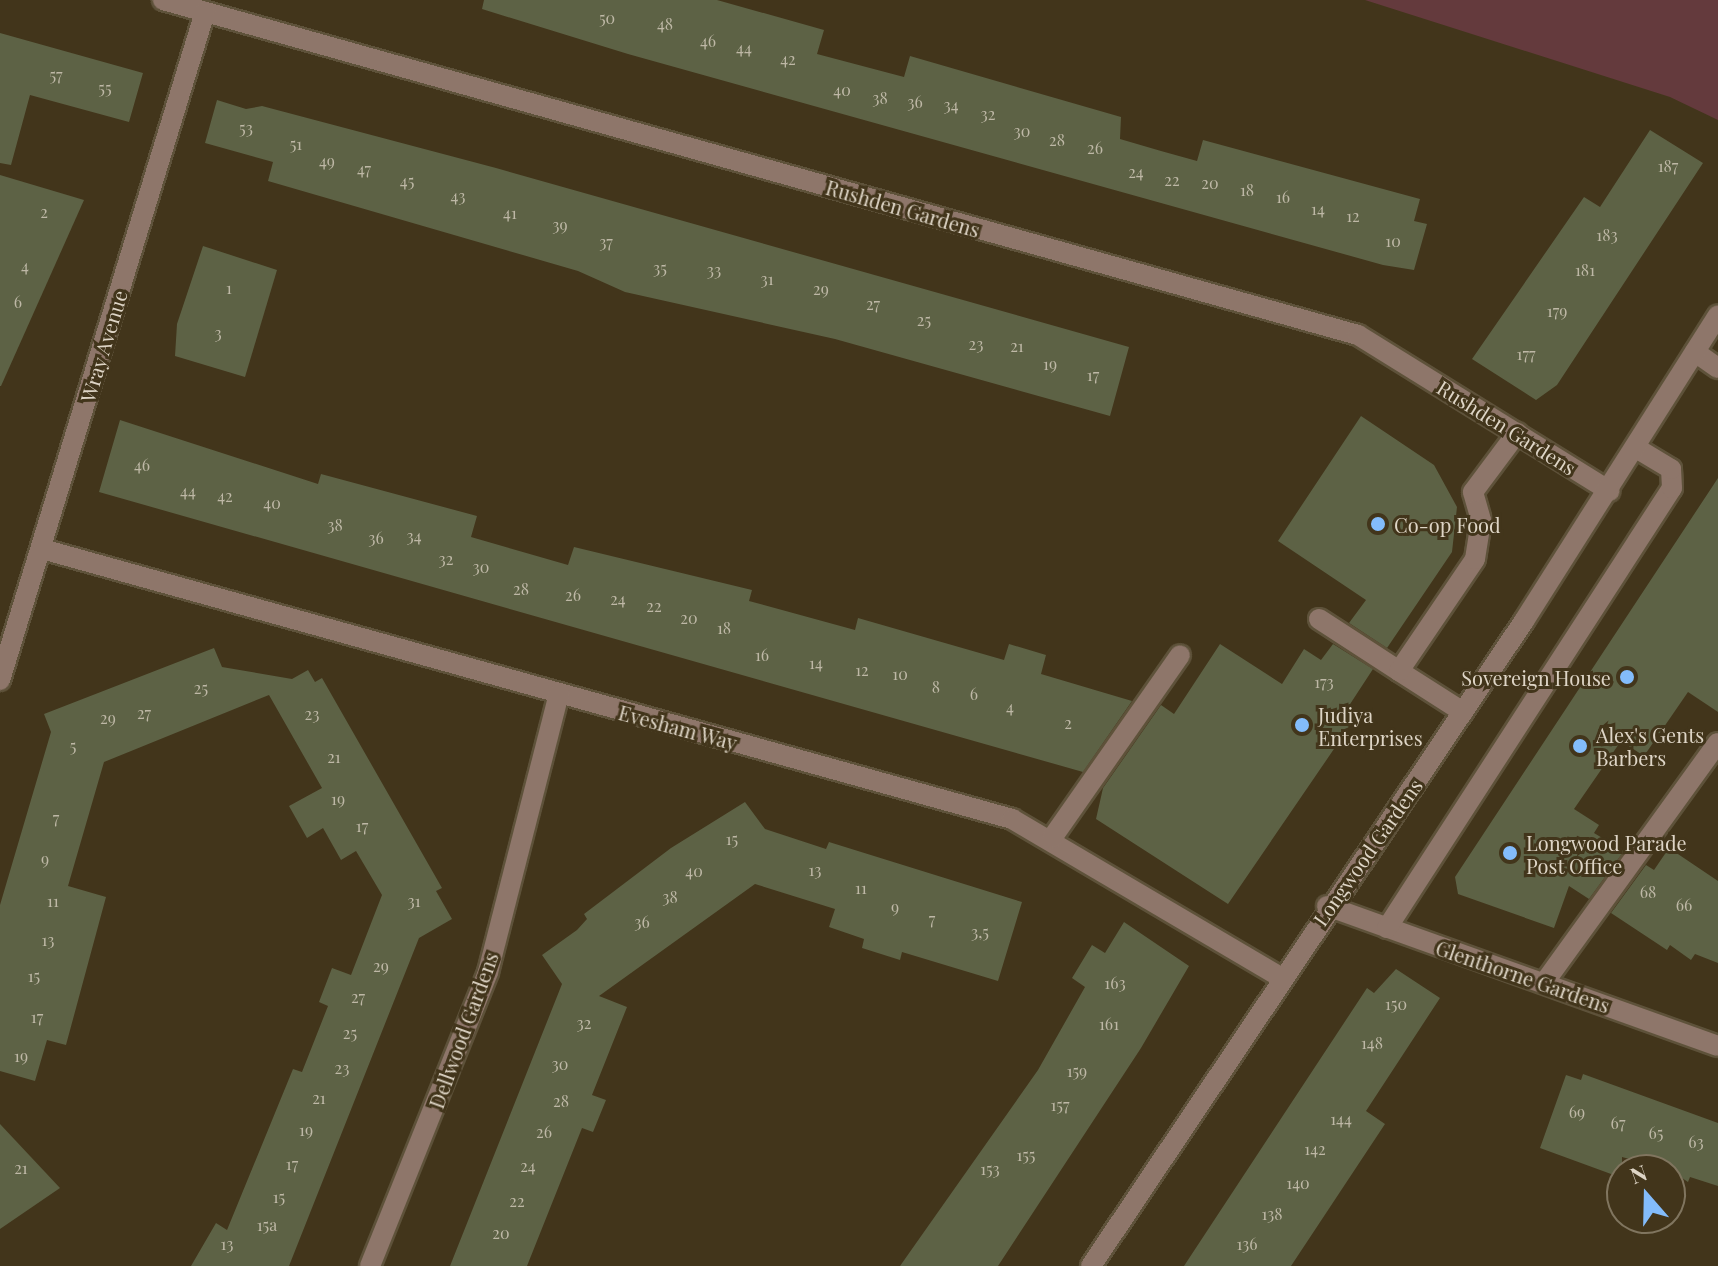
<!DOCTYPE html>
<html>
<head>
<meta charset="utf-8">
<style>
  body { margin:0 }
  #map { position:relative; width:1718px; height:1266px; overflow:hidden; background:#42351b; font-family:"Playfair Display",serif }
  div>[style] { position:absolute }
  .green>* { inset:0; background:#643a3d }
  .building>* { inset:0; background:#5d6245 }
  .roads { filter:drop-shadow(2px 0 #5e523a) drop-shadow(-2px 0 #5e523a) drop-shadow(0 2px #5e523a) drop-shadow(0 -2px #5e523a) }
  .minor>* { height:20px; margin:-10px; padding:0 10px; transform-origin:10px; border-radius:10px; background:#8e766a }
  .dots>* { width:22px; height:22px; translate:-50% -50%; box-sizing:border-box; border:4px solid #42351b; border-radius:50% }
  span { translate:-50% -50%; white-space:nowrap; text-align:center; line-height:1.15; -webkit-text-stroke:6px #42351b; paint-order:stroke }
  .number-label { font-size:16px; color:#beb8a6 }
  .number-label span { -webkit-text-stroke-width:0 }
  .street-label { font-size:20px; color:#ded5c6 }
  .poi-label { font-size:20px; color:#ded5c6 }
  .left { translate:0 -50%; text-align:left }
  .right { translate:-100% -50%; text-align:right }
  .north { position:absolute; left:1606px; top:1154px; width:80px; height:80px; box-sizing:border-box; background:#42351b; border:2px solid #80755f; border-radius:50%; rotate:340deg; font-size:22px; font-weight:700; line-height:32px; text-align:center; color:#ded5c6 }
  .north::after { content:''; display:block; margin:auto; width:28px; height:36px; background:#83bcfb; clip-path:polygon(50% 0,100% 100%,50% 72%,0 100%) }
</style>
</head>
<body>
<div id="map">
  <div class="green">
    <div style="clip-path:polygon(1365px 0,1718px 0,1718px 120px,1670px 97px)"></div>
  </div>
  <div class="building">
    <div style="clip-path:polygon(484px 0,717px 0,824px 30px,817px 54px,904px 77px,910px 56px,1121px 117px,1120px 139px,1161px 151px,1197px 161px,1203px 140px,1420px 199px,1414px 221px,1427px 224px,1414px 270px,1383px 265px,628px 54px,482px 9px)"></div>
    <div style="clip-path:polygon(0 33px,143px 73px,129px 122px,30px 95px,11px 165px,0 163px)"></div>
    <div style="clip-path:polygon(217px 100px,246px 109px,262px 106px,496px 168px,1129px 347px,1110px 416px,835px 339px,625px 292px,578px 271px,268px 181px,273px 162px,205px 143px)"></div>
    <div style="clip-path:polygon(1650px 130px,1703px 163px,1557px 385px,1536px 400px,1472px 359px,1584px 197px,1600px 207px)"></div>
    <div style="clip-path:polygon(0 175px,84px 200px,1px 386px,0 386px)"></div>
    <div style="clip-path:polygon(203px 246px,277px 270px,245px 377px,175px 356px,177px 324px)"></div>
    <div style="clip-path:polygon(1361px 416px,1434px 465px,1457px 507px,1452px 552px,1387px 648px,1349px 623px,1366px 600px,1278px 541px)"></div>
    <div style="clip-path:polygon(120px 420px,318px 484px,321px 474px,477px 516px,471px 537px,568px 565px,574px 547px,752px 590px,749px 601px,855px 630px,858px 618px,1004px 660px,1009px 644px,1046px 655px,1041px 674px,1132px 701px,1083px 772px,99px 492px)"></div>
    <div style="clip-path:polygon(1718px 478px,1718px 712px,1688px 692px,1644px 756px,1621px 741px,1574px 809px,1599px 825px,1594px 833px,1624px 851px,1589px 899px,1569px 886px,1554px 928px,1458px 894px,1455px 877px)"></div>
    <div style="clip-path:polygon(1220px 644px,1282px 684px,1304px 649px,1321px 660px,1333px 644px,1373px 669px,1339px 721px,1349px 727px,1228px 904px,1096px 819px,1103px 788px,1161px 705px,1174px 714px)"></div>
    <div style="clip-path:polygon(214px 648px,222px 667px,292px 679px,308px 670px,315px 682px,322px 678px,442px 888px,436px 891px,452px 919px,419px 938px,289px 1266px,191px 1266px,216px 1223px,227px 1230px,293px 1069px,302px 1072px,328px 1006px,319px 1002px,332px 968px,351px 975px,382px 895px,356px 851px,341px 860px,323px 828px,307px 838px,289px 806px,322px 788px,269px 695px,104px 762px,68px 886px,106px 897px,66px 1045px,47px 1040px,35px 1081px,0 1071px,0 905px,51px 732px,44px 714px)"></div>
    <div style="clip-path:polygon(745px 802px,765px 829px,826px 849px,829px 842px,1022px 902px,998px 981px,902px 952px,900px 960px,862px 948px,864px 939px,829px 927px,835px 909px,755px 884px,599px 996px,627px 1007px,592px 1095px,606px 1100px,593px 1132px,582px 1128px,527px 1266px,450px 1266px,562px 984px,542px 955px,577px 930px,587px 919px,584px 914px,671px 848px)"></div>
    <div style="clip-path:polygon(1669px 848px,1718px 881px,1718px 963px,1695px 954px,1691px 960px,1670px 945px,1667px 950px,1611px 913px,1646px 865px,1654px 870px)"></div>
    <div style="clip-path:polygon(1124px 922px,1189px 966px,1141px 1048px,998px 1266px,900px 1266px,1038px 1070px,1085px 987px,1072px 978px,1092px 945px,1105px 953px)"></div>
    <div style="clip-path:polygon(1396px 969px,1440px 998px,1366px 1111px,1385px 1124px,1291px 1266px,1184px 1266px,1367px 988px,1374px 993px)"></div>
    <div style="clip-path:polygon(1583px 1074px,1718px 1123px,1718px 1186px,1690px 1177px,1688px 1182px,1670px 1170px,1622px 1157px,1622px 1178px,1540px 1148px,1566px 1075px,1581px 1080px)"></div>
    <div style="clip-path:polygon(0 1124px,60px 1188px,0 1229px)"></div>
  </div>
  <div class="roads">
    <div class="minor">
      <div style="left:163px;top:0;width:1241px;rotate:15.66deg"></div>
      <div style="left:1358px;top:335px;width:296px;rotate:31.8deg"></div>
      <div style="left:1695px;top:352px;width:28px;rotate:35deg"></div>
      <div style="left:42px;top:549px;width:1007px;rotate:15.55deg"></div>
      <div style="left:1012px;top:819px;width:313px;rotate:30.5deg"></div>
      <div style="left:1319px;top:619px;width:95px;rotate:33deg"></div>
      <div style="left:0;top:680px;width:699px;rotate:-72.94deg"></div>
      <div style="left:1463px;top:712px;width:76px;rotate:-147.4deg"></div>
      <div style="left:1399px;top:671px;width:135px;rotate:-55.8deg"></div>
      <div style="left:1475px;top:559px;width:39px;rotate:-81deg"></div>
      <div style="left:1481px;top:520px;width:29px;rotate:-106deg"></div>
      <div style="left:1473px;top:492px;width:74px;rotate:-53.3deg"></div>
      <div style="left:1052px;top:838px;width:223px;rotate:-55deg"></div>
      <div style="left:1327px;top:906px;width:415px;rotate:19.7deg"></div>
      <div style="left:1387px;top:928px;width:524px;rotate:-57.07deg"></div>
      <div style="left:1672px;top:488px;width:19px;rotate:-93deg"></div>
      <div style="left:1671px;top:469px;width:41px;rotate:-149deg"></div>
      <div style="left:1544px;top:983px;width:296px;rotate:-54.1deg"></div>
      <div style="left:370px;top:1266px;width:317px;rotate:-68.1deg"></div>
      <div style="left:488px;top:972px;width:287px;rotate:-75.7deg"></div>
      <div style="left:1091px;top:1266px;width:777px;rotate:-56.13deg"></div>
      <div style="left:1524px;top:621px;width:362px;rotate:-57.6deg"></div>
    </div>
  </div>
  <div class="dots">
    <div style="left:1378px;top:524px;background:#83bcfb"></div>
    <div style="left:1627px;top:677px;background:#83bcfb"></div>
    <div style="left:1302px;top:725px;background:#83bcfb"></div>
    <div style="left:1580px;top:746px;background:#83bcfb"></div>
    <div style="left:1510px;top:853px;background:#83bcfb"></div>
  </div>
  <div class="number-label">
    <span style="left:607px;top:18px">50</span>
    <span style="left:665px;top:24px">48</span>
    <span style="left:708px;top:41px">46</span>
    <span style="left:744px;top:48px">44</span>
    <span style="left:788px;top:59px">42</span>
    <span style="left:56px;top:75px">57</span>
    <span style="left:105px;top:88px">55</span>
    <span style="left:842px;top:90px">40</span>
    <span style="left:880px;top:98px">38</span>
    <span style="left:915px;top:102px">36</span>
    <span style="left:951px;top:105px">34</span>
    <span style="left:988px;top:114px">32</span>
    <span style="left:246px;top:128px">53</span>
    <span style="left:1022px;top:131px">30</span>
    <span style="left:1057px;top:140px">28</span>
    <span style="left:296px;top:144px">51</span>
    <span style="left:1095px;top:148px">26</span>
    <span style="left:327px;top:161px">49</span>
    <span style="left:1668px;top:166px">187</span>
    <span style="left:364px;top:169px">47</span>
    <span style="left:1136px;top:172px">24</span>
    <span style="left:1172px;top:180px">22</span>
    <span style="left:407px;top:181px">45</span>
    <span style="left:1210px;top:183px">20</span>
    <span style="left:1247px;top:190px">18</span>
    <span style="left:458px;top:196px">43</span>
    <span style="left:1283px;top:197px">16</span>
    <span style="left:1318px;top:209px">14</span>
    <span style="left:44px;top:212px">2</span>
    <span style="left:510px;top:213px">41</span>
    <span style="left:1353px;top:216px">12</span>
    <span style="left:560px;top:225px">39</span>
    <span style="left:1607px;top:235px">183</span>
    <span style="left:1393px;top:241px">10</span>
    <span style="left:606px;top:242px">37</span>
    <span style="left:25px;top:266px">4</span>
    <span style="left:660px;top:268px">35</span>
    <span style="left:714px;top:270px">33</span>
    <span style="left:1585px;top:270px">181</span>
    <span style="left:767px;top:279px">31</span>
    <span style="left:229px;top:288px">1</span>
    <span style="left:821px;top:289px">29</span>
    <span style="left:18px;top:302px">6</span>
    <span style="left:873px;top:304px">27</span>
    <span style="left:1557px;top:311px">179</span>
    <span style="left:924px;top:320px">25</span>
    <span style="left:218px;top:333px">3</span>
    <span style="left:976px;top:344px">23</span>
    <span style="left:1017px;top:346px">21</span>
    <span style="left:1526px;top:354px">177</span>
    <span style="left:1050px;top:364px">19</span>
    <span style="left:1093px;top:375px">17</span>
    <span style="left:142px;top:465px">46</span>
    <span style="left:188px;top:491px">44</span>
    <span style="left:225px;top:496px">42</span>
    <span style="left:272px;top:503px">40</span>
    <span style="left:335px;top:525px">38</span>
    <span style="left:414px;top:536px">34</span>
    <span style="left:376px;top:538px">36</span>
    <span style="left:446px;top:559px">32</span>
    <span style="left:481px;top:567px">30</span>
    <span style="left:521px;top:589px">28</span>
    <span style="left:573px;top:595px">26</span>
    <span style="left:618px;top:599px">24</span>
    <span style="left:654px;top:606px">22</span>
    <span style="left:689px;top:618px">20</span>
    <span style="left:724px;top:628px">18</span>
    <span style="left:762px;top:655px">16</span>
    <span style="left:816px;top:663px">14</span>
    <span style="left:862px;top:670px">12</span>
    <span style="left:900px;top:674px">10</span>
    <span style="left:1324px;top:682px">173</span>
    <span style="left:936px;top:687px">8</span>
    <span style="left:201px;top:688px">25</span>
    <span style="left:974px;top:694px">6</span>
    <span style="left:1010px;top:707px">4</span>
    <span style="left:144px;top:713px">27</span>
    <span style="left:312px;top:714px">23</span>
    <span style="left:108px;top:718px">29</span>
    <span style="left:1068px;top:723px">2</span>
    <span style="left:73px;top:746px">5</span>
    <span style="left:334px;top:757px">21</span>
    <span style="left:338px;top:799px">19</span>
    <span style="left:56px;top:818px">7</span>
    <span style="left:362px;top:826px">17</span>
    <span style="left:732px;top:839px">15</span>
    <span style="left:45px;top:859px">9</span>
    <span style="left:815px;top:870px">13</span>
    <span style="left:694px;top:871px">40</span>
    <span style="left:861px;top:888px">11</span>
    <span style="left:1648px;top:892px">68</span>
    <span style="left:670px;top:897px">38</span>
    <span style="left:53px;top:901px">11</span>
    <span style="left:414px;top:901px">31</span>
    <span style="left:1684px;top:905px">66</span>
    <span style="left:895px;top:907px">9</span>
    <span style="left:932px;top:919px">7</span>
    <span style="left:642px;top:922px">36</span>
    <span style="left:980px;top:932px">3,5</span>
    <span style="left:48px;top:940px">13</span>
    <span style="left:381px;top:966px">29</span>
    <span style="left:34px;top:976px">15</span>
    <span style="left:1115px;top:983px">163</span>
    <span style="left:358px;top:997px">27</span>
    <span style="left:1396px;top:1004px">150</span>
    <span style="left:37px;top:1017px">17</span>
    <span style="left:584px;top:1023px">32</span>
    <span style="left:1109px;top:1024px">161</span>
    <span style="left:350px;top:1033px">25</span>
    <span style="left:1372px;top:1043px">148</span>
    <span style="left:21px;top:1056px">19</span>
    <span style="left:560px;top:1064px">30</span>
    <span style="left:342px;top:1068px">23</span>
    <span style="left:1077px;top:1071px">159</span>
    <span style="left:319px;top:1098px">21</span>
    <span style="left:561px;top:1101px">28</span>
    <span style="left:1060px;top:1105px">157</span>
    <span style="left:1577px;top:1112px">69</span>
    <span style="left:1341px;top:1119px">144</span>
    <span style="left:1618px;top:1123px">67</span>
    <span style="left:306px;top:1130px">19</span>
    <span style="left:544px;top:1132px">26</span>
    <span style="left:1656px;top:1133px">65</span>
    <span style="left:1696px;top:1142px">63</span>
    <span style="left:1315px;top:1149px">142</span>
    <span style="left:1026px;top:1155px">155</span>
    <span style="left:292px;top:1164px">17</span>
    <span style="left:528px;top:1166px">24</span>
    <span style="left:21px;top:1168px">21</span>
    <span style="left:990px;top:1169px">153</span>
    <span style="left:1298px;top:1183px">140</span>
    <span style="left:279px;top:1197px">15</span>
    <span style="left:517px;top:1201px">22</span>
    <span style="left:1272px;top:1214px">138</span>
    <span style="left:267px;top:1225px">15a</span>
    <span style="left:501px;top:1233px">20</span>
    <span style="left:227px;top:1244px">13</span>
    <span style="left:1247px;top:1244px">136</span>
  </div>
  <div class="street-label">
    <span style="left:903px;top:208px;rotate:16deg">Rushden Gardens</span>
    <span style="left:103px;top:346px;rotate:-73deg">Wray Avenue</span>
    <span style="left:1507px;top:427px;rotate:32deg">Rushden Gardens</span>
    <span style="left:678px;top:727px;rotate:15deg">Evesham Way</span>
    <span style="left:1367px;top:852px;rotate:-55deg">Longwood Gardens</span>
    <span style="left:1523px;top:976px;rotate:19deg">Glenthorne Gardens</span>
    <span style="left:463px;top:1030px;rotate:-70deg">Dellwood Gardens</span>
  </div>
  <div class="poi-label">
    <span class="left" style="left:1394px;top:524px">Co-op Food</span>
    <span class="right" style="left:1611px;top:677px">Sovereign House</span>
    <span class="left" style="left:1318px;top:726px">Judiya<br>Enterprises</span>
    <span class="left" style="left:1596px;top:746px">Alex's Gents<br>Barbers</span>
    <span class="left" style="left:1526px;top:854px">Longwood Parade<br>Post Office</span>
  </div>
  <div class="north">N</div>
</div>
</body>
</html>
